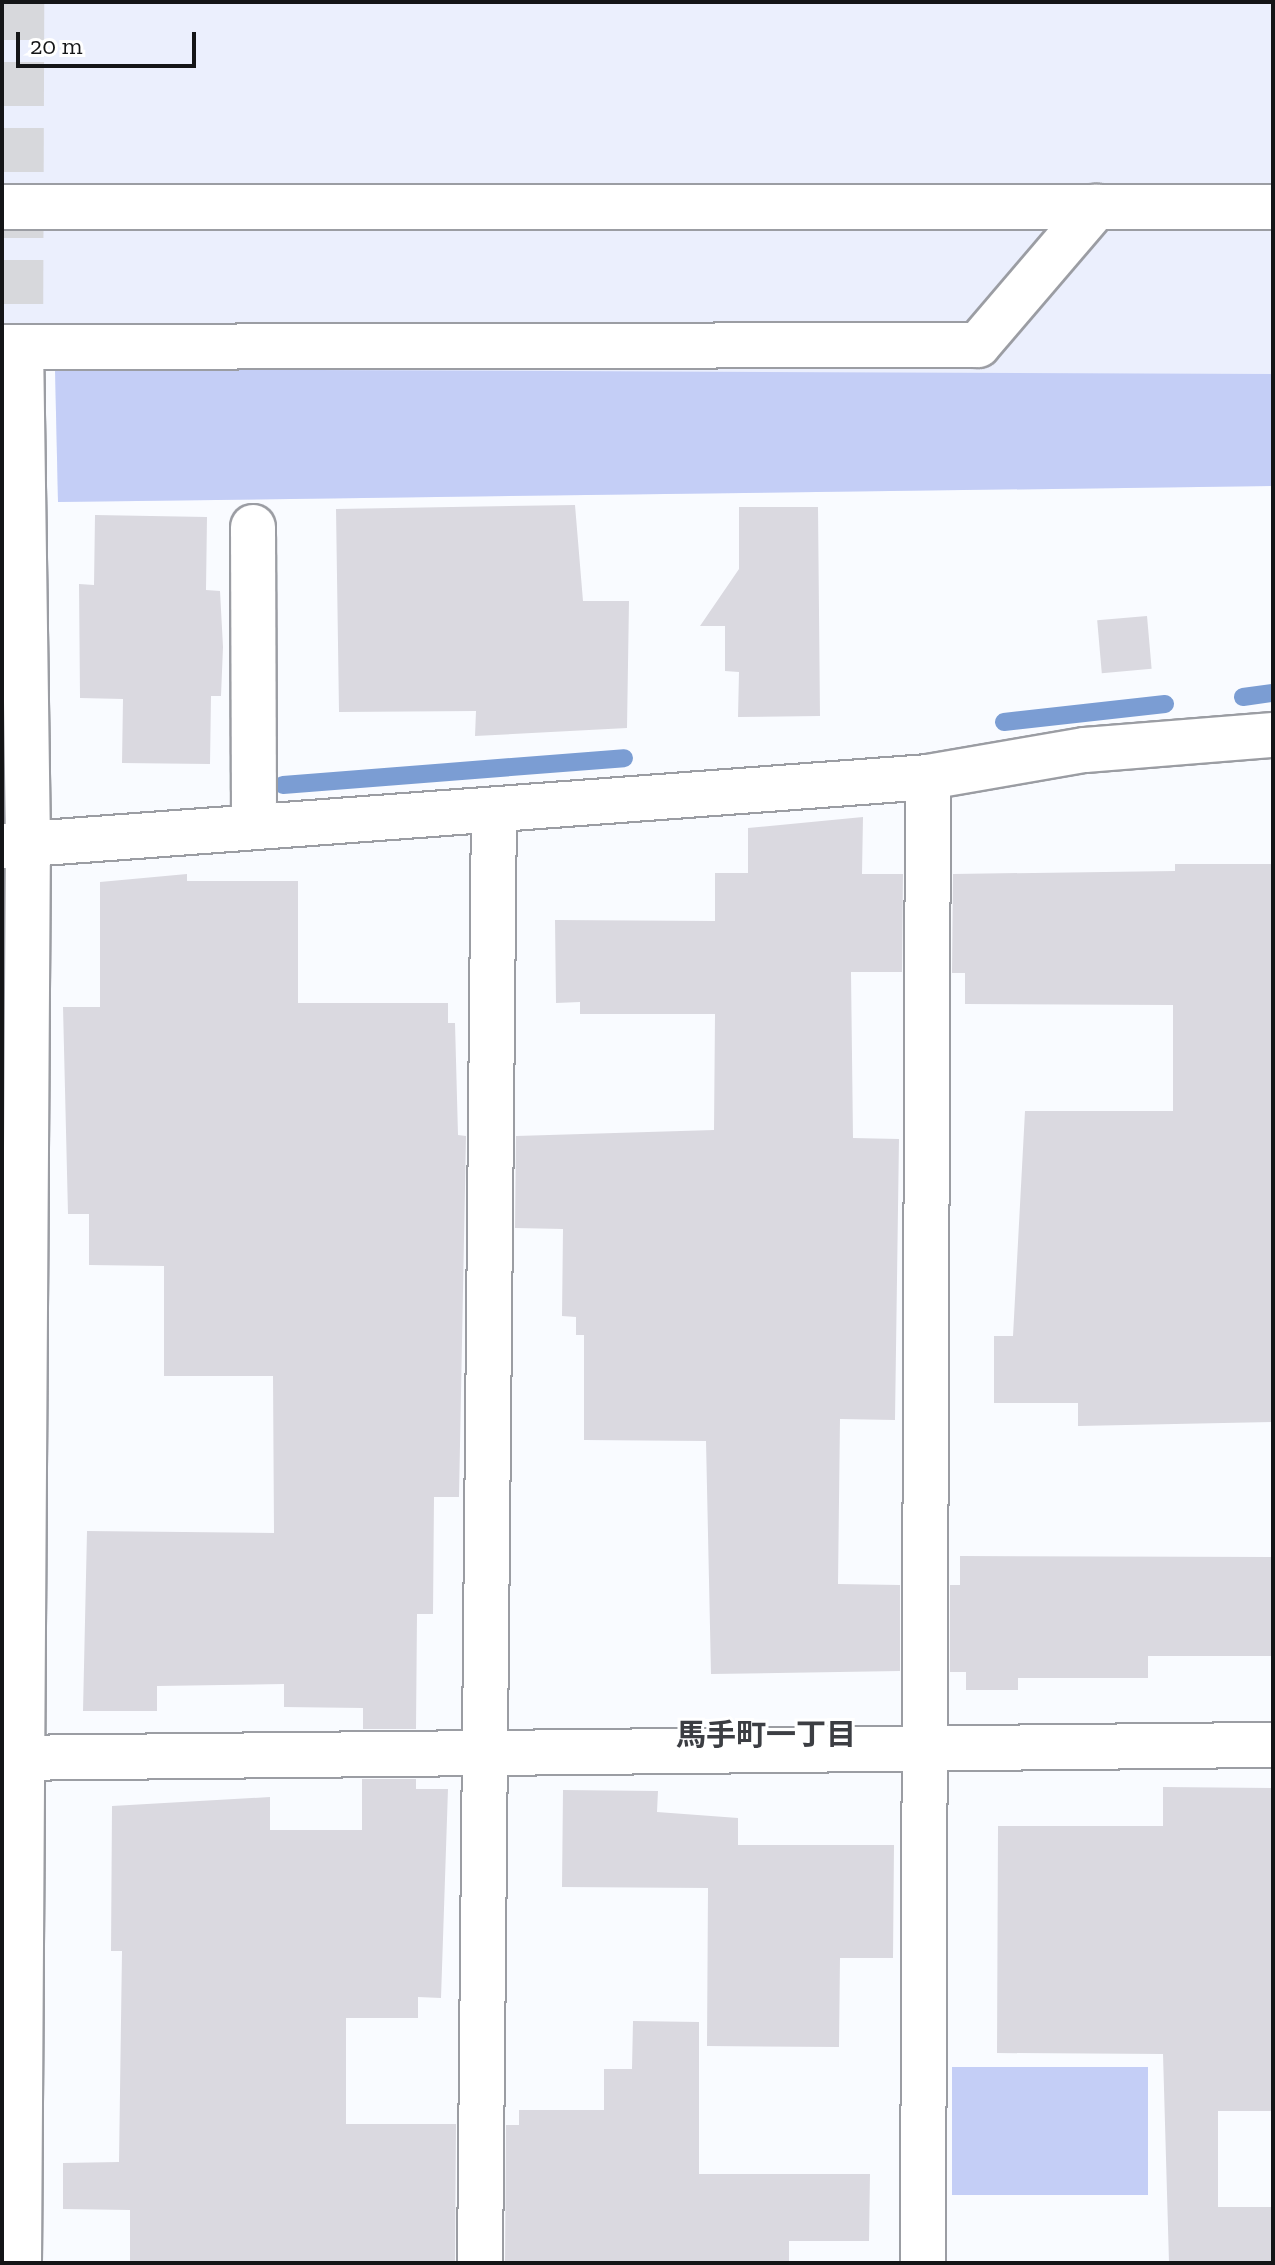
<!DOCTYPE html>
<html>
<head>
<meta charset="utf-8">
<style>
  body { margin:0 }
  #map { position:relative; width:1275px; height:2265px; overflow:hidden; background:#f9fbff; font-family:"Zilla Slab","Noto Sans JP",serif }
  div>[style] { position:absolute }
  .built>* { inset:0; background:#ebeffd }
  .green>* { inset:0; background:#c4cef6; transform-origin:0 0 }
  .stream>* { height:18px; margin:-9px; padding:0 9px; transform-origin:9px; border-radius:9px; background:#7b9dd3 }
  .building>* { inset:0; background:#dad9e0; transform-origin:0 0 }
  .minor-tunnel>* { height:44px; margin-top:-22px; transform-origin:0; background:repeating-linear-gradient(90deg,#d7d8dc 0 44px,transparent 0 66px) }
  .roads { filter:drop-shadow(2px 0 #9b9da3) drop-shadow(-2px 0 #9b9da3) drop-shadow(0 2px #9b9da3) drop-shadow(0 -2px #9b9da3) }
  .minor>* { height:44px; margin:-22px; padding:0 22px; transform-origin:22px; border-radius:22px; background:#fff }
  span { translate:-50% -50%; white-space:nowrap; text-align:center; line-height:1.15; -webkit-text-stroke:6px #fff; paint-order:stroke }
  .neighbourhood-label { font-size:30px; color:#3c3e43; font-weight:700 }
  .frame { position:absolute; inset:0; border:4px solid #141517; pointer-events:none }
  .scale { position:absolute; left:16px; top:32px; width:180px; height:36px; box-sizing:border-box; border:4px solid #141517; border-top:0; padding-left:10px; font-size:24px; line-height:28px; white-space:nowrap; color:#141517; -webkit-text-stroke:6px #fff; paint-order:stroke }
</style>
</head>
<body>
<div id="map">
  <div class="built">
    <div style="clip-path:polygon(2px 2px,1273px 2px,1273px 486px,58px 502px,55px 369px,2px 371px)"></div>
  </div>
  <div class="green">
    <div style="clip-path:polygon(55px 369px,1273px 374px,1273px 486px,58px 502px)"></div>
    <div style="left:952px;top:2067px;width:196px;height:128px"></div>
  </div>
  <div class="stream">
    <div style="left:1243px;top:697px;width:30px;rotate:-8deg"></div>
    <div style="left:1004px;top:722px;width:162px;rotate:-6.4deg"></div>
    <div style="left:283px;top:785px;width:342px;rotate:-4.5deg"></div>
  </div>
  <div class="building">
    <div style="clip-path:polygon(575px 505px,583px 601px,629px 601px,627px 728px,475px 736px,476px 711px,339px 712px,336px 509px)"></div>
    <div style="clip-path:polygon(739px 507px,818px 507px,820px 716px,738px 717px,739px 672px,725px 671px,725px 626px,700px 626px,739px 569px)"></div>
    <div style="clip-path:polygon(95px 515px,207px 517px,206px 590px,220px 591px,223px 647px,221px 696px,211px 696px,210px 764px,122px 763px,123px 699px,80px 698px,79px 584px,94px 585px)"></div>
    <div style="left:1147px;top:616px;width:53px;height:50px;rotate:85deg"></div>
    <div style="clip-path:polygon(863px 817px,862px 874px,903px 874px,902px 972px,851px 972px,853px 1138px,899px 1139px,895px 1420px,840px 1419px,838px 1584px,900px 1585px,900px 1671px,711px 1674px,706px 1441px,584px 1440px,584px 1335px,576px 1335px,576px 1317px,562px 1316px,563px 1229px,515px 1228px,516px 1136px,714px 1130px,715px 1014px,580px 1014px,580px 1002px,556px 1003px,555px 920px,715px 921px,715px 873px,748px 873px,748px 828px)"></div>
    <div style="clip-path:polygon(1175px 864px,1273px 864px,1273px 1422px,1078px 1426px,1078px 1403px,994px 1403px,994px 1336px,1013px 1336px,1025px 1111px,1173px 1111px,1173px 1005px,965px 1004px,965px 973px,952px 973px,953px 874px,1175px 871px)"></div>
    <div style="clip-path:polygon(187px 874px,187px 881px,298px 881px,298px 1003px,448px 1003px,448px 1023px,455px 1023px,458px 1135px,466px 1136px,459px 1497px,434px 1497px,433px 1614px,417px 1614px,416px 1729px,363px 1729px,363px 1708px,284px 1707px,284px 1684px,157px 1686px,157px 1711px,83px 1711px,87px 1531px,274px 1533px,273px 1376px,164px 1376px,164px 1266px,89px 1265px,89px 1214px,68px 1214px,63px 1007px,100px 1007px,100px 882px)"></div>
    <div style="clip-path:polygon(960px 1556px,1273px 1557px,1273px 1656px,1148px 1656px,1148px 1678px,1018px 1678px,1018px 1690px,966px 1690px,966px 1672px,950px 1672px,950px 1585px,960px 1585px)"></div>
    <div style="clip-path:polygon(362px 1779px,416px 1779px,416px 1789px,448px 1789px,441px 1998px,418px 1997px,418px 2018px,346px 2018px,346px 2124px,456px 2124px,455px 2263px,130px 2263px,130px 2210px,63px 2209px,63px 2163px,119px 2162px,122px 1951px,111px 1951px,112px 1806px,270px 1797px,270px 1830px,362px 1830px)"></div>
    <div style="clip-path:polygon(1163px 1787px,1273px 1788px,1273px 2111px,1218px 2111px,1218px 2207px,1273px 2207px,1273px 2263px,1169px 2263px,1163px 2054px,997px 2053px,998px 1826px,1163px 1826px)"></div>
    <div style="clip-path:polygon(563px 1790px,658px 1791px,657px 1812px,738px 1818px,738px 1845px,894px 1845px,893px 1958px,840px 1958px,839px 2047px,707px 2046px,708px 1888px,562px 1887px)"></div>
    <div style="clip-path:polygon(633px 2021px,699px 2022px,699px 2174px,870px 2174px,869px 2241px,789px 2241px,789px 2263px,505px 2263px,506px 2125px,519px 2125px,519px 2110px,604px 2110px,604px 2069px,632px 2069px)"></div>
  </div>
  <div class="minor-tunnel">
    <div style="left:21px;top:370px;width:368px;rotate:-89.8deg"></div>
  </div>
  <div class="roads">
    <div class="minor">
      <div style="left:2px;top:207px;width:1271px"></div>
      <div style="left:2px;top:347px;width:976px;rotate:-0.12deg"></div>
      <div style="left:978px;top:345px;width:182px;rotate:-49.5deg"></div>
      <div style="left:253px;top:527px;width:300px;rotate:89.8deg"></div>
      <div style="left:2px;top:846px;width:929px;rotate:-4.26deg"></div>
      <div style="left:928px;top:777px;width:159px;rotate:-9.8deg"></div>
      <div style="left:1085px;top:750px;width:189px;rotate:-4.6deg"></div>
      <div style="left:2px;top:1758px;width:1271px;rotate:-0.59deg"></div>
      <div style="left:19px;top:2263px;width:1419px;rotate:-89.64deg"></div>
      <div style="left:28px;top:844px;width:474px;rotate:-90.8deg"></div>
      <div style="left:480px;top:2263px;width:1453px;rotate:-89.45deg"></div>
      <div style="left:923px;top:2263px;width:1486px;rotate:-89.81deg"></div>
    </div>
  </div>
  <div class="neighbourhood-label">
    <span style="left:766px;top:1735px">馬手町一丁目</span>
  </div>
  <div class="frame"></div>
  <div class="scale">20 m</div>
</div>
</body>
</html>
